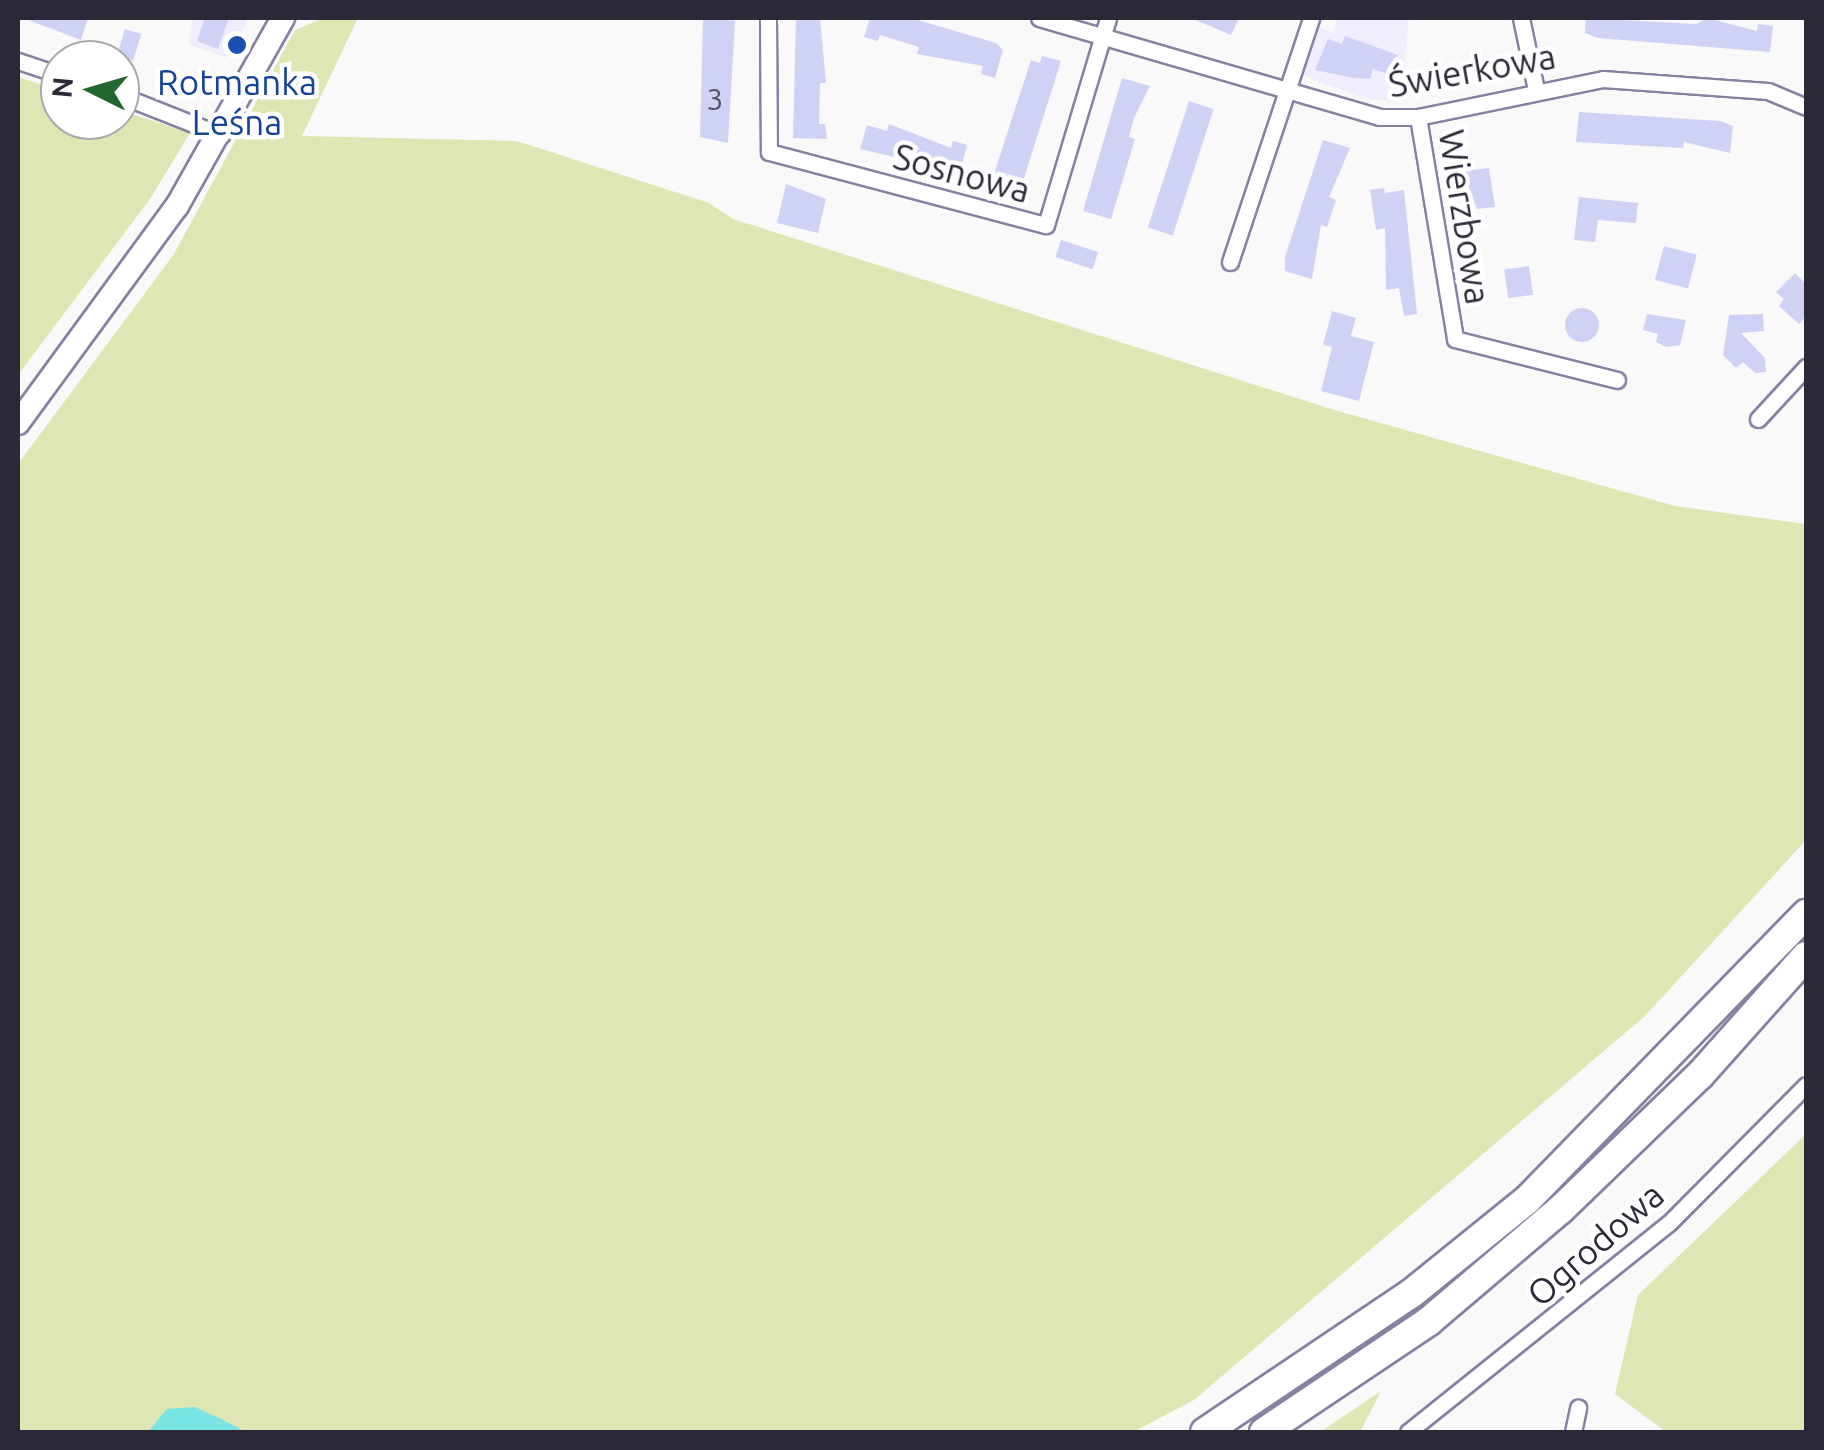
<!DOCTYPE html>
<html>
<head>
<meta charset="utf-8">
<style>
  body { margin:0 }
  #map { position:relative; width:1824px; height:1450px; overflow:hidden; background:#f9f9f9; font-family:Ubuntu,sans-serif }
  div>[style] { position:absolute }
  .built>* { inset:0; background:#efedfe }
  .green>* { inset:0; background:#dee6b3 }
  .water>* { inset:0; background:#78e4e4 }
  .building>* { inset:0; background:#cfd2f5; transform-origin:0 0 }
  .round { border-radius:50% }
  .roads { filter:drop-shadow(2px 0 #8581a1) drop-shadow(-2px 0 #8581a1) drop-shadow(0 2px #8581a1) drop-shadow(0 -2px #8581a1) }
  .street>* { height:15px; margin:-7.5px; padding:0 7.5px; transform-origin:7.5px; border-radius:7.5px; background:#fff }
  .secondary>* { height:22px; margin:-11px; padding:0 11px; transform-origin:11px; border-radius:11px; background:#fff }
  .highway>* { height:28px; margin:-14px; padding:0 14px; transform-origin:14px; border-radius:14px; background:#fff }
  .dots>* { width:28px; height:28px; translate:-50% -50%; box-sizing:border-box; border:5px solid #fff; border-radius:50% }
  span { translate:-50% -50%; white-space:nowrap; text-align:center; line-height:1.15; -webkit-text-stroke:9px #fff; paint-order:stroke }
  .number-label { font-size:30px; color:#545366 }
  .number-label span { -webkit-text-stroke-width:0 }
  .street-label { font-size:35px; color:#2b2937 }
  .transit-label { font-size:35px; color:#164399 }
  .frame { position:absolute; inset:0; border:20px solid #2b2937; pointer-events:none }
  .north { position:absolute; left:40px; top:40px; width:100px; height:100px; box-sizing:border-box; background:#fff; border:2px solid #aaa9af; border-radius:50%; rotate:275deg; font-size:28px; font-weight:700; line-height:40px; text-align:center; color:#2b2937 }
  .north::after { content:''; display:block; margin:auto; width:35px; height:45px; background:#226630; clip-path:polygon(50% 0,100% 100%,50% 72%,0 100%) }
</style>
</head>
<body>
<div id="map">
  <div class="built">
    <div style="clip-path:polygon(193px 18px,249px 18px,227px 57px,189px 45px)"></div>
    <div style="clip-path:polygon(1338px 18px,1409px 18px,1402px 97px,1396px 102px,1362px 98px,1303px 75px,1320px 28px,1333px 32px)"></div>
  </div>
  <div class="green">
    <div style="clip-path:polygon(324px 18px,358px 18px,302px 136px,517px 141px,709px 203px,733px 219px,1331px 409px,1675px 506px,1806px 524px,1806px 840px,1645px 1016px,1194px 1400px,1133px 1432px,18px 1432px,18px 464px,174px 254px,295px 30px)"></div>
    <div style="clip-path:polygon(18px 77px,60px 91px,60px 120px,120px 120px,120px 110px,190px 133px,150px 199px,18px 375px)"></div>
    <div style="clip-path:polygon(1806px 1134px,1806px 1432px,1666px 1432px,1615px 1394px,1638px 1295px)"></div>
    <div style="clip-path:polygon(1381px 1391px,1360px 1432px,1320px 1432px)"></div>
  </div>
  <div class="water">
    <div style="clip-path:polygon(195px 1407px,219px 1418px,246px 1432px,148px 1432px,167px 1409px)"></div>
  </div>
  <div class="building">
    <div style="clip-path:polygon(23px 18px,88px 18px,81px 40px)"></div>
    <div style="clip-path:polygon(205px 18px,229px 18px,218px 49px,197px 41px)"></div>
    <div style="clip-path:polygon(703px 18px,735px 21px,728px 143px,700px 137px)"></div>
    <div style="clip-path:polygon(796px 18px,820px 18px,826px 83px,820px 83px,819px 124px,825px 124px,827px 139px,793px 138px)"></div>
    <div style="clip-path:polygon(870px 18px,911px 18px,996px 43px,1003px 50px,995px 78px,981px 74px,983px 66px,917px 54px,919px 47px,880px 35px,878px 41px,864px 37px)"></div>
    <div style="clip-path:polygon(1191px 18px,1239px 18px,1231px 35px)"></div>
    <div style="clip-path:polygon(1586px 18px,1696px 24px,1707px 18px,1757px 31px,1758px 24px,1773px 26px,1770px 52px,1598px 38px,1585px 33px)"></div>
    <div style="left:125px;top:29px;width:17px;height:28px;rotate:17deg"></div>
    <div style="clip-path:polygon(1345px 36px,1398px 55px,1391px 75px,1373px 69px,1370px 79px,1354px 78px,1315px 70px,1328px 39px,1342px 44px)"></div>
    <div style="clip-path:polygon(1042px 56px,1061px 61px,1018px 197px,991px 183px,1031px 60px,1040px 63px)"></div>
    <div style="clip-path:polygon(1122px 78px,1150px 86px,1134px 118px,1129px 137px,1135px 139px,1111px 219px,1083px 211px)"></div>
    <div style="left:1189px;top:101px;width:26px;height:133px;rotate:18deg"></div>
    <div style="clip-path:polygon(1579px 112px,1720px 121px,1733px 126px,1730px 153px,1684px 142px,1683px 148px,1576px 142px)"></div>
    <div style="clip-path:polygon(889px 124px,951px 148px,953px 141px,967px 145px,960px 172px,860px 149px,867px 125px,887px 131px)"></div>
    <div style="clip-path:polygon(1323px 140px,1350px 148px,1329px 197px,1336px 200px,1327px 227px,1321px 225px,1312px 279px,1285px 271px,1285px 257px)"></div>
    <div style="clip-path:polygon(1489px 168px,1495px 207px,1477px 209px,1468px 186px,1459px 184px,1465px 171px)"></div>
    <div style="clip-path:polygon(786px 184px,826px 199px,818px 233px,777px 223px)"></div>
    <div style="clip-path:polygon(1384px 188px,1385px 193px,1404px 190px,1417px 314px,1404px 316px,1399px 288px,1386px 290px,1385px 228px,1376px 230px,1370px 190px)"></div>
    <div style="clip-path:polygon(1579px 197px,1638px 203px,1636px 223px,1598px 220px,1595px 242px,1574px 240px)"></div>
    <div style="left:1061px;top:240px;width:39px;height:18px;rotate:18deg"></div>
    <div style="left:1664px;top:246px;width:34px;height:35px;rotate:15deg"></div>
    <div style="left:1529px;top:266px;width:29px;height:25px;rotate:82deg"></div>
    <div style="clip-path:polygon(1795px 273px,1806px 284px,1806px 316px,1799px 324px,1779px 306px,1784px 299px,1776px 292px)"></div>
    <div class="round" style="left:1565px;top:308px;width:34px;height:34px"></div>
    <div style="clip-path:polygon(1332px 311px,1356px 318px,1351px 336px,1374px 342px,1359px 401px,1321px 391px,1332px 347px,1323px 345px)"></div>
    <div style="clip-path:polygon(1647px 314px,1686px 320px,1680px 345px,1666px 347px,1656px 342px,1658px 334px,1643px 330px)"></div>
    <div style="clip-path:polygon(1763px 314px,1764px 331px,1741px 333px,1765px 358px,1766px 372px,1755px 373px,1743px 362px,1736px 368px,1723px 355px,1729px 315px)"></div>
  </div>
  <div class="roads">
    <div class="street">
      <div style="left:768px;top:18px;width:134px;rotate:89.6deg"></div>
      <div style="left:769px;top:152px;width:286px;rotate:14.8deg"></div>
      <div style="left:1046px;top:225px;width:216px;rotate:-73.3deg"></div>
      <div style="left:1039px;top:18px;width:354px;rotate:16.2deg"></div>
      <div style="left:1379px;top:117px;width:39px"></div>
      <div style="left:1418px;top:117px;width:189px;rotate:-11.6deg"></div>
      <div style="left:1603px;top:79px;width:165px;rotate:4.2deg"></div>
      <div style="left:1768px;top:91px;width:41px;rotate:22.8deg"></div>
      <div style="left:1521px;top:18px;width:74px;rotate:78.2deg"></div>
      <div style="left:18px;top:61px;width:44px;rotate:18.4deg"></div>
      <div style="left:120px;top:95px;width:109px;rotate:21.6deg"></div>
      <div style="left:1418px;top:117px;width:225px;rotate:80.5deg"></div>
      <div style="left:1455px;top:339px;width:167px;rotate:14.2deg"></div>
      <div style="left:1230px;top:262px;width:257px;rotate:-71.6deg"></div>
      <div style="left:1758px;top:419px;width:71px;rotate:-47.3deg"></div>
      <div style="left:1408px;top:1432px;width:334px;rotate:-38.7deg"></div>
      <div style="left:1669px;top:1223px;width:194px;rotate:-45.2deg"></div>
      <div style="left:1573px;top:1432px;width:25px;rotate:-78deg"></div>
    </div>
    <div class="secondary">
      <div style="left:18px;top:423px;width:269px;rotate:-53.8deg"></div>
      <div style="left:177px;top:206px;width:216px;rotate:-60.6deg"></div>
    </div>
    <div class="highway">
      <div style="left:1205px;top:1432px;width:249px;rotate:-33.9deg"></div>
      <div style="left:1412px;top:1293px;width:148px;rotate:-39deg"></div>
      <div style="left:1527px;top:1200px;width:400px;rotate:-45.7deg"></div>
      <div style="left:1264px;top:1432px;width:199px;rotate:-33.9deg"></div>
      <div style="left:1429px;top:1321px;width:172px;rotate:-40.3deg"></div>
      <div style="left:1560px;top:1210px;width:194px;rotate:-44deg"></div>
      <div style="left:1700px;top:1075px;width:159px;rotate:-48.3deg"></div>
    </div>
  </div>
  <div class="dots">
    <div style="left:237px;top:45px;background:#1a4fb4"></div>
  </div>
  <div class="number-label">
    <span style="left:715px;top:99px">3</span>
  </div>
  <div class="street-label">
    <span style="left:1472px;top:70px;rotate:-10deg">Świerkowa</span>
    <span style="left:962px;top:173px;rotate:15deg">Sosnowa</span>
    <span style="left:1465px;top:217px;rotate:81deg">Wierzbowa</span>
    <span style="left:1595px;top:1244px;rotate:-41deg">Ogrodowa</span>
  </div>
  <div class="transit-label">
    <span style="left:237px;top:102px">Rotmanka<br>Leśna</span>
  </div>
  <div class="frame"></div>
  <div class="north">N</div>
</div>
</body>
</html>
